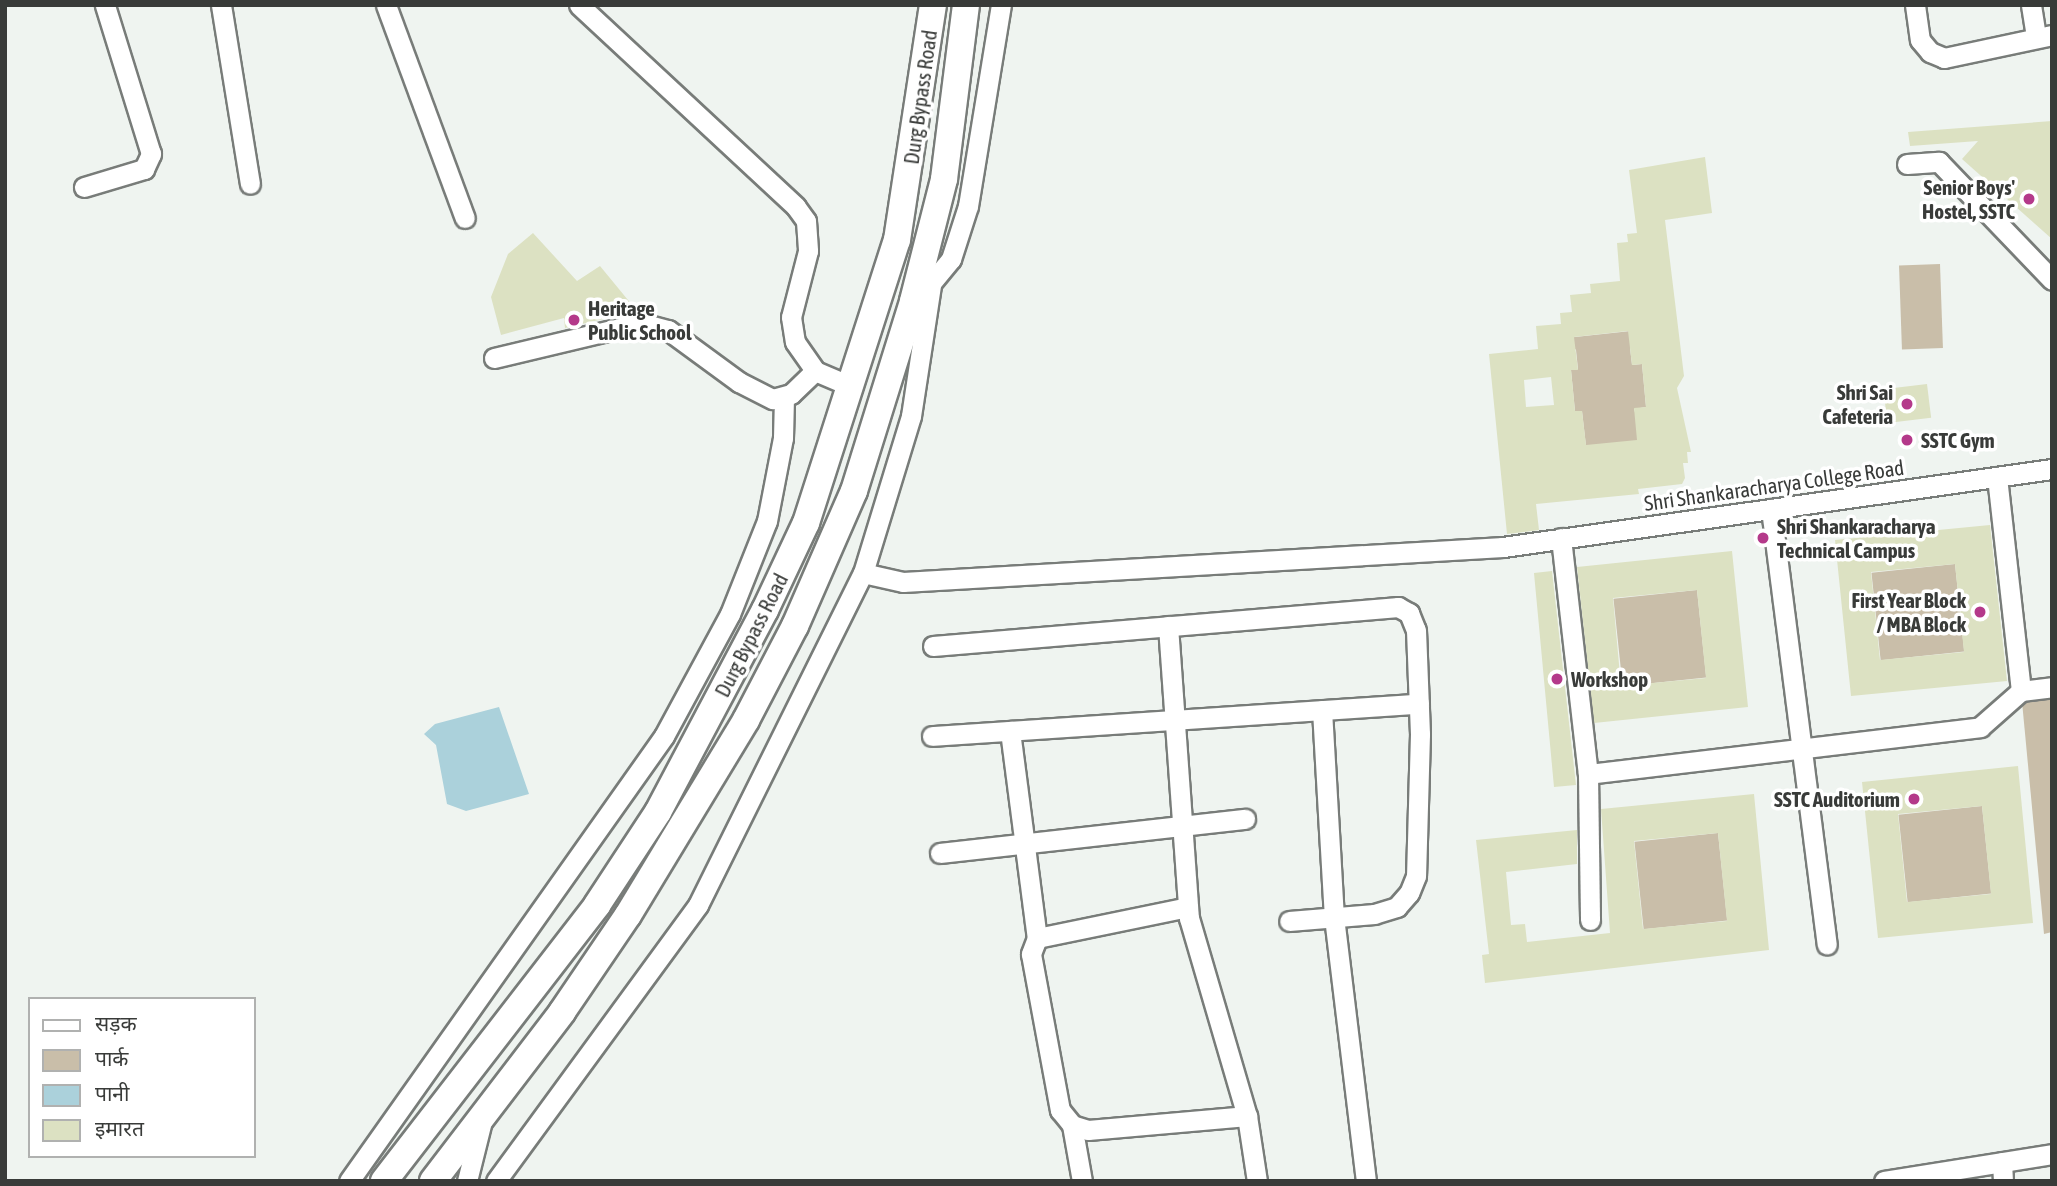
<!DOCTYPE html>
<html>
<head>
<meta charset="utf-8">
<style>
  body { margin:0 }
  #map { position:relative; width:2057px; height:1186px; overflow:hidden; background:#eff4f0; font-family:"Asap Condensed","Noto Sans Devanagari",sans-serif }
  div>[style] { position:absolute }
  .green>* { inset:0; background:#c9bea9; transform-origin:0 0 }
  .water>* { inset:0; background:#abd1db }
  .building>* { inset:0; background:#dce1c2; transform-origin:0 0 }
  .roads { filter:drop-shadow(2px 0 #787c79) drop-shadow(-2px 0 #787c79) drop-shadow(0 2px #787c79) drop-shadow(0 -2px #787c79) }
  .minor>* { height:19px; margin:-9.5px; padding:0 9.5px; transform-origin:9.5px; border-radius:9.5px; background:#fff }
  .highway>* { height:26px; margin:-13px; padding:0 13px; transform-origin:13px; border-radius:13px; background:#fff }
  .dots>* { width:19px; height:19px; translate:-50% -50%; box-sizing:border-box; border:4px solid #fff; border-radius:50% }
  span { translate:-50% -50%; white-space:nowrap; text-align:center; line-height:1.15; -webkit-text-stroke:7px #fff; paint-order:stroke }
  .street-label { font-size:21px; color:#393b39 }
  .poi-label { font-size:21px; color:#393b39; font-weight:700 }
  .right { translate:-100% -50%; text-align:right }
  .left { translate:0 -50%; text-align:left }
  .frame { position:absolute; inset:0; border:7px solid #393b39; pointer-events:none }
  .legend { position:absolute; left:28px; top:997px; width:228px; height:161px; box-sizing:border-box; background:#fff; border:2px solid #b0b1b0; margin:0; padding:9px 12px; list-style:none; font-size:21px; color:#393b39 }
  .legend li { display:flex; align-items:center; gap:14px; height:35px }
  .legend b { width:35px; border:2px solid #b0b1b0 }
</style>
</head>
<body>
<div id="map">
  <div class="green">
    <div style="left:1940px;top:264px;width:84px;height:41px;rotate:88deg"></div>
    <div style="clip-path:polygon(1640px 330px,1630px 348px,1632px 365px,1642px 364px,1646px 407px,1634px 409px,1646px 449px,1586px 446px,1582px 411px,1575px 411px,1571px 370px,1578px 369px,1576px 350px,1566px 338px)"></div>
    <div style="left:1955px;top:564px;width:88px;height:84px;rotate:84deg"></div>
    <div style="left:1697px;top:590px;width:88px;height:84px;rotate:84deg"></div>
    <div style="clip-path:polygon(2052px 687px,2052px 932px,2044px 934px,2021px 691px)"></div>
    <div style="left:1982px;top:806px;width:88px;height:84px;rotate:84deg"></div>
    <div style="left:1718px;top:833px;width:88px;height:84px;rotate:84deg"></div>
  </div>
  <div class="water">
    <div style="clip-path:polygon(499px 707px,529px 794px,466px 811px,447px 804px,436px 745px,424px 734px,435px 724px)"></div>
  </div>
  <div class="building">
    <div style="clip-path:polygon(2052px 121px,2052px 239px,1962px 159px,1978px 141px,1910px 146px,1908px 132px)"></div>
    <div style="clip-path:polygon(evenodd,1705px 157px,1712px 213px,1665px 220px,1684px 376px,1677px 388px,1691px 452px,1687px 452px,1688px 463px,1683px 463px,1685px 478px,1682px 484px,1638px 489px,1639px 494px,1536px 504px,1539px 530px,1507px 534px,1489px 354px,1538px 349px,1536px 326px,1561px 324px,1560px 313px,1572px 312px,1570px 295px,1591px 293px,1590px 284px,1620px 281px,1617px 243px,1628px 242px,1627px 234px,1637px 233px,1629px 170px,1705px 157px,1628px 331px,1632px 365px,1642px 364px,1646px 407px,1634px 408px,1637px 440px,1586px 445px,1582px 411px,1575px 411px,1571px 370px,1578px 370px,1574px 337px,1628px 331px,1705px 157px,1551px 377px,1554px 405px,1526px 407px,1524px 380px,1551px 377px)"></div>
    <div style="clip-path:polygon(533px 233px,577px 281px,600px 266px,637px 311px,565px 328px,564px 318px,501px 335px,491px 297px,508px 254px)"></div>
    <div style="left:1927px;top:384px;width:34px;height:44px;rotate:83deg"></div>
    <div style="clip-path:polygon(evenodd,1990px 525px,2007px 681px,1851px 696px,1835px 540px,1990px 525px,1955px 564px,1964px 652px,1880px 660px,1871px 572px,1955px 564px)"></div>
    <div style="clip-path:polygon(evenodd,1732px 551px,1748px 707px,1594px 723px,1577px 567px,1732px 551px,1697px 590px,1706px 678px,1621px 686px,1613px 598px,1697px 590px)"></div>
    <div style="clip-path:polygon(1552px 571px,1576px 785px,1554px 787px,1534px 573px)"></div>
    <div style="clip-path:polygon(evenodd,2018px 766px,2033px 923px,1878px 938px,1862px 782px,2018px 766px,1982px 806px,1991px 894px,1907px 902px,1898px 814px,1982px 806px)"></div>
    <div style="clip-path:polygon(evenodd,1754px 794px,1769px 950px,1485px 983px,1482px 955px,1489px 954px,1476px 840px,1577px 830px,1577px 864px,1506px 872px,1511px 925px,1525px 924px,1527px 942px,1610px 933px,1601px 809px,1754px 794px,1718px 833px,1727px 921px,1643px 929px,1634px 841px,1718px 833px)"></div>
  </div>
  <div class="roads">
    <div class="minor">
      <div style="left:221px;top:5px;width:181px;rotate:80.8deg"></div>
      <div style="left:386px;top:5px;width:227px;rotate:69.7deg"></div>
      <div style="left:579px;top:5px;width:296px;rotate:42.9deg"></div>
      <div style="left:796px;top:207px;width:17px;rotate:54deg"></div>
      <div style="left:806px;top:221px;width:30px;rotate:86deg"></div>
      <div style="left:808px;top:251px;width:68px;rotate:104.4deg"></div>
      <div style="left:791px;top:317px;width:25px;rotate:81deg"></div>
      <div style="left:795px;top:342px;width:35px;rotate:55deg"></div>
      <div style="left:815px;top:371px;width:39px;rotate:23deg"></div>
      <div style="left:1915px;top:5px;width:35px;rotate:82deg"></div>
      <div style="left:1920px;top:40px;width:16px;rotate:50deg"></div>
      <div style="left:1930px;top:52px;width:15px;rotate:23deg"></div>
      <div style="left:1944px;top:58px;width:110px;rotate:-12deg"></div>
      <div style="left:2031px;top:5px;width:33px;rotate:81deg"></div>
      <div style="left:1907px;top:164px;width:32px;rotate:-4deg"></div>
      <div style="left:1939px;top:162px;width:163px;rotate:46.2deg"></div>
      <div style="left:84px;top:187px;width:63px;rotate:-16.7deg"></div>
      <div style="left:144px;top:169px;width:17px;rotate:-65deg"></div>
      <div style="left:151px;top:154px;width:156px;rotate:-107.2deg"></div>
      <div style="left:923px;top:293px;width:44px;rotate:-50.5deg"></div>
      <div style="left:951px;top:259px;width:56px;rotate:-72.2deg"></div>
      <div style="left:968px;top:206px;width:204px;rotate:-80.7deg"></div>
      <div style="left:494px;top:358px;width:151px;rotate:-13.4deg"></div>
      <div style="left:641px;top:323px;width:28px;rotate:15deg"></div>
      <div style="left:668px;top:330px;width:88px;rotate:36.2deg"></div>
      <div style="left:739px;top:382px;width:38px;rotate:27deg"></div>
      <div style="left:773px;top:399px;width:19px;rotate:-16deg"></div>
      <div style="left:791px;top:394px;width:33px;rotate:-44deg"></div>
      <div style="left:1997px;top:477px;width:215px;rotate:83.6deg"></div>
      <div style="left:1771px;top:509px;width:439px;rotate:82.7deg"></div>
      <div style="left:1561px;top:538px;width:238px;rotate:83.5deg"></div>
      <div style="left:1588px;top:774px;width:395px;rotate:-6.8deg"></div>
      <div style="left:1980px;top:727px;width:55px;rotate:-41.3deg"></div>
      <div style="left:2021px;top:691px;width:31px;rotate:-7deg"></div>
      <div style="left:863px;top:573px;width:41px;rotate:12.7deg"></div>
      <div style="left:903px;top:582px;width:601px;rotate:-3.34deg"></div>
      <div style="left:1503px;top:547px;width:555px;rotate:-8.09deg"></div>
      <div style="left:1168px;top:626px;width:293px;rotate:85.9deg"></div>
      <div style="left:1189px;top:918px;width:206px;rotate:73.7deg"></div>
      <div style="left:1247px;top:1116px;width:66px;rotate:81.3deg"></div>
      <div style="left:933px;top:646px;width:467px;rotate:-4.8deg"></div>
      <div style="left:1398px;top:607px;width:13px;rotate:29deg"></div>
      <div style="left:1409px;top:613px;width:18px;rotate:68deg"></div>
      <div style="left:1416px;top:630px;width:104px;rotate:87.8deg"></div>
      <div style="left:1420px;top:734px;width:142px;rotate:91.6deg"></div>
      <div style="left:1416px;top:876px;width:18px;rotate:112deg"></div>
      <div style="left:1409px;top:893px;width:18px;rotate:131deg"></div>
      <div style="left:1397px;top:907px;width:24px;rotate:163deg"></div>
      <div style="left:1374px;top:914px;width:85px;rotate:175.3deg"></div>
      <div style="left:1322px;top:710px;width:207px;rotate:86.7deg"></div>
      <div style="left:1334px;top:917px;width:266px;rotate:83.1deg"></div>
      <div style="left:1010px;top:731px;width:209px;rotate:82.6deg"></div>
      <div style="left:932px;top:736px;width:488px;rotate:-3.8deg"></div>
      <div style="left:1588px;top:774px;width:146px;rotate:89.2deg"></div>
      <div style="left:940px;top:853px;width:307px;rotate:-6.4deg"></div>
      <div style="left:1188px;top:907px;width:154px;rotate:168.4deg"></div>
      <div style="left:1037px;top:938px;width:17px;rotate:111deg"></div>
      <div style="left:1031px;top:954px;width:159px;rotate:79.5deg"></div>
      <div style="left:1060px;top:1110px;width:19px;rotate:51deg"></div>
      <div style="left:1072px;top:1125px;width:17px;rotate:17deg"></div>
      <div style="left:1088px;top:1130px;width:160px;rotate:-5deg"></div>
      <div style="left:1072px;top:1125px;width:57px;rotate:79.9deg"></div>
      <div style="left:2002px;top:1162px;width:19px;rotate:87deg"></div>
      <div style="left:349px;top:1181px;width:545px;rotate:-54.71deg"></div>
      <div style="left:664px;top:736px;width:139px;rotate:-61.6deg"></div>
      <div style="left:730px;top:614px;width:100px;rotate:-68.3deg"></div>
      <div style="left:767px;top:521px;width:85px;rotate:-79.1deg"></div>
      <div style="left:783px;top:438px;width:40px;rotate:-88.6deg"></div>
      <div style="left:467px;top:1181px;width:66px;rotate:-76deg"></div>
      <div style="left:496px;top:1181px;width:342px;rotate:-53.8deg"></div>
      <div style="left:698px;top:905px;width:371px;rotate:-63.6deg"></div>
      <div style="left:863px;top:573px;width:164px;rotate:-73deg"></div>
      <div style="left:911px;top:416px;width:132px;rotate:-81.3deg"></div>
      <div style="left:1884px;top:1181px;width:170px;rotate:-9.1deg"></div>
    </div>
    <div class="highway">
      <div style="left:384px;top:1181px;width:349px;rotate:-52.3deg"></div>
      <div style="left:597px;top:905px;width:111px;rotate:-56.7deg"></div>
      <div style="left:658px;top:812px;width:229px;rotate:-62.1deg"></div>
      <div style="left:765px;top:610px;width:96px;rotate:-64.8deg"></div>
      <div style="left:806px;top:523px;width:297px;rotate:-72.2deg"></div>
      <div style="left:897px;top:240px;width:238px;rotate:-81.3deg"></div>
      <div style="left:433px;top:1181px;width:213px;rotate:-52.6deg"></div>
      <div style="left:562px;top:1012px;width:117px;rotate:-55.8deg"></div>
      <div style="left:628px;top:915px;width:228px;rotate:-58.8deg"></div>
      <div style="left:746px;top:720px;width:106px;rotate:-62.5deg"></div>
      <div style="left:795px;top:626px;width:147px;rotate:-66.4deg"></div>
      <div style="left:854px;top:491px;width:199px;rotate:-72.7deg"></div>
      <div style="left:913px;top:301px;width:126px;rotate:-75.7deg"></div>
      <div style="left:944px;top:179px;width:175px;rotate:-82.8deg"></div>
    </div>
  </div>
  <div class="dots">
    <div style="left:2029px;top:199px;background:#b4398a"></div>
    <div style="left:574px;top:320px;background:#b4398a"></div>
    <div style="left:1907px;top:404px;background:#b4398a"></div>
    <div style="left:1907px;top:440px;background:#b4398a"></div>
    <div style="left:1763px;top:538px;background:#b4398a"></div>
    <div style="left:1980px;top:612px;background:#b4398a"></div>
    <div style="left:1557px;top:679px;background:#b4398a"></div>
    <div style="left:1914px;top:799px;background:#b4398a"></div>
  </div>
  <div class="street-label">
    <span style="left:920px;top:97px;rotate:-82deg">Durg Bypass Road</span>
    <span style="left:1774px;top:485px;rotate:-8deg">Shri Shankaracharya College Road</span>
    <span style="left:751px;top:635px;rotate:-63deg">Durg Bypass Road</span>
  </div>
  <div class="poi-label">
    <span class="right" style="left:2015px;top:199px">Senior Boys'<br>Hostel, SSTC</span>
    <span class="left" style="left:588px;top:320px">Heritage<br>Public School</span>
    <span class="right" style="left:1893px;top:404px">Shri Sai<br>Cafeteria</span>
    <span class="left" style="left:1921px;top:440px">SSTC Gym</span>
    <span class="left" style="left:1777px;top:538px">Shri Shankaracharya<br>Technical Campus</span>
    <span class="right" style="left:1966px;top:612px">First Year Block<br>/ MBA Block</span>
    <span class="left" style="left:1571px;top:679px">Workshop</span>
    <span class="right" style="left:1900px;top:799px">SSTC Auditorium</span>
  </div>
  <div class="frame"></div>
  <ul class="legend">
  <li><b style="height:9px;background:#fff"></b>सड़क</li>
  <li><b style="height:19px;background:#c9bea9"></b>पार्क</li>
  <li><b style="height:19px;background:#abd1db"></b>पानी</li>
  <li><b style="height:19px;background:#dce1c2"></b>इमारत</li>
  </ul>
</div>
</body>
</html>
